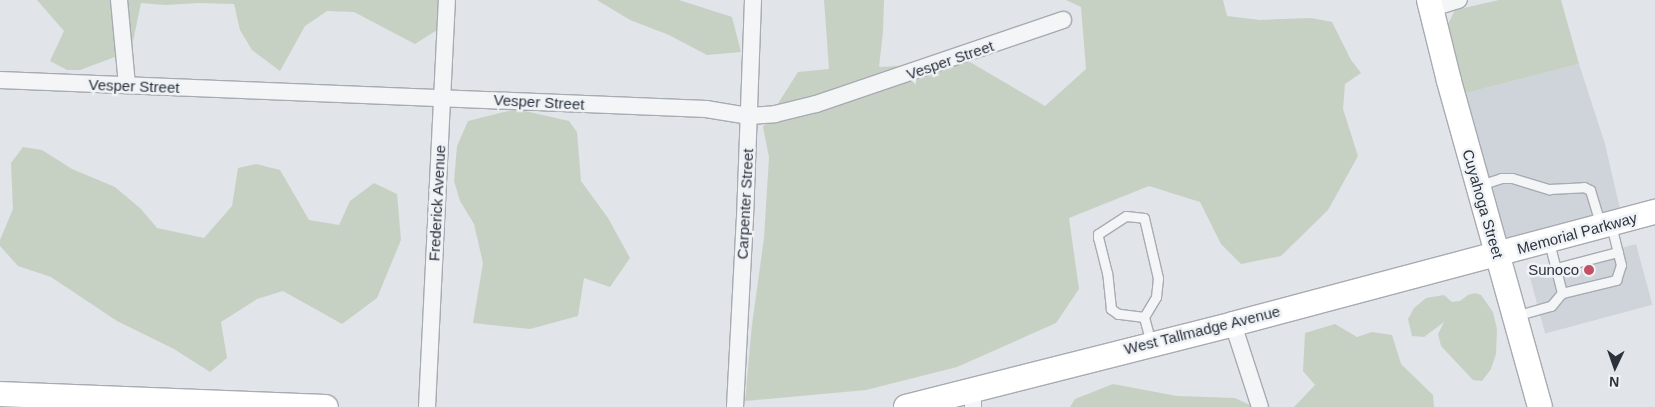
<!DOCTYPE html>
<html>
<head>
<meta charset="utf-8">
<style>
  body { margin:0 }
  #map { position:relative; width:1655px; height:407px; overflow:hidden; background:#e1e4e8; font-family:Arial,sans-serif }
  div>[style] { position:absolute }
  .built>* { inset:0; background:#cfd3da; transform-origin:0 0 }
  .green>* { inset:0; background:#c7d1c3 }
  .roads { filter:drop-shadow(1px 0 #a7abb2) drop-shadow(-1px 0 #a7abb2) drop-shadow(0 1px #a7abb2) drop-shadow(0 -1px #a7abb2) }
  .lane>* { height:9px; margin:-4.5px; padding:0 4.5px; transform-origin:4.5px; border-radius:4.5px; background:#f3f5f7 }
  .street>* { height:16px; margin:-8px; padding:0 8px; transform-origin:8px; border-radius:8px; background:#f3f5f7 }
  .secondary>* { height:24px; margin:-12px; padding:0 12px; transform-origin:12px; border-radius:12px; background:#fff }
  .dots>* { width:14px; height:14px; translate:-50% -50%; box-sizing:border-box; border:2px solid #f0f3f6; border-radius:50% }
  span { translate:-50% -50%; white-space:nowrap; text-align:center; line-height:1.15; -webkit-text-stroke:5px #f0f3f6; paint-order:stroke }
  .street-label { font-size:15px; color:#2b323e }
  .poi-label { font-size:15px; color:#2b323e }
  .right { translate:-100% -50%; text-align:right }
  .north { position:absolute; left:1590px; top:342px; width:50px; height:50px; -webkit-text-stroke:4px #f0f3f6; paint-order:stroke; rotate:183deg; font-size:14px; font-weight:700; line-height:20px; text-align:center; color:#2b323e }
  .north::after { content:''; display:block; margin:auto; width:18px; height:22px; background:#2b323e; clip-path:polygon(50% 0,100% 100%,50% 72%,0 100%) }
</style>
</head>
<body>
<div id="map">
  <div class="built">
    <div style="clip-path:polygon(1579px 64px,1605px 144px,1622px 218px,1501px 250px,1466px 93px)"></div>
    <div style="left:1636px;top:244px;width:63px;height:111px;rotate:75deg"></div>
  </div>
  <div class="green">
    <div style="clip-path:polygon(37px 0,438px 0,437px 30px,415px 44px,354px 12px,327px 11px,305px 26px,280px 71px,252px 50px,240px 30px,234px 4px,199px 3px,165px 5px,141px 3px,131px 51px,80px 70px,67px 70px,50px 61px,64px 31px)"></div>
    <div style="clip-path:polygon(597px 0,679px 0,732px 17px,741px 52px,707px 55px,669px 35px,630px 20px)"></div>
    <div style="clip-path:polygon(824px 0,884px 0,883px 32px,879px 67px,970px 62px,1045px 106px,1086px 69px,1081px 7px,1066px 0,1223px 0,1227px 16px,1260px 20px,1311px 18px,1332px 22px,1351px 60px,1361px 73px,1345px 84px,1343px 109px,1358px 156px,1328px 210px,1281px 256px,1241px 264px,1221px 244px,1200px 202px,1149px 186px,1069px 218px,1079px 289px,1056px 323px,957px 367px,866px 390px,745px 401px,752px 325px,764px 238px,769px 157px,763px 127px,798px 72px,829px 69px)"></div>
    <div style="clip-path:polygon(1499px 0,1561px 0,1579px 64px,1466px 93px,1446px 28px,1455px 10px)"></div>
    <div style="clip-path:polygon(516px 109px,569px 121px,577px 132px,581px 181px,608px 218px,630px 258px,610px 287px,584px 278px,578px 316px,530px 329px,473px 323px,483px 263px,474px 224px,460px 201px,454px 181px,457px 146px,468px 121px)"></div>
    <div style="clip-path:polygon(23px 147px,42px 150px,72px 169px,115px 187px,141px 209px,157px 228px,204px 238px,232px 206px,238px 168px,256px 164px,280px 170px,309px 220px,339px 225px,350px 201px,374px 183px,397px 194px,401px 240px,377px 298px,342px 324px,283px 291px,257px 299px,221px 322px,227px 358px,210px 372px,174px 349px,117px 321px,51px 277px,18px 266px,0 246px,0 240px,13px 209px,11px 163px)"></div>
    <div style="clip-path:polygon(1475px 293px,1481px 295px,1493px 312px,1497px 329px,1496px 354px,1491px 369px,1482px 381px,1473px 380px,1441px 346px,1438px 334px,1444px 322px,1424px 337px,1412px 336px,1408px 319px,1414px 308px,1426px 298px,1444px 295px,1452px 302px,1460px 301px,1468px 295px)"></div>
    <div style="clip-path:polygon(1335px 324px,1357px 337px,1372px 332px,1392px 335px,1401px 364px,1433px 395px,1434px 407px,1294px 407px,1315px 385px,1303px 371px,1305px 333px)"></div>
    <div style="clip-path:polygon(1113px 384px,1177px 396px,1235px 398px,1254px 407px,1070px 407px,1075px 399px)"></div>
  </div>
  <div class="roads">
    <div class="lane">
      <div style="left:1480px;top:185px;width:22px;rotate:-18deg"></div>
      <div style="left:1501px;top:178px;width:11px"></div>
      <div style="left:1512px;top:178px;width:39px;rotate:17deg"></div>
      <div style="left:1549px;top:189px;width:35px;rotate:-3deg"></div>
      <div style="left:1584px;top:187px;width:7px;rotate:27deg"></div>
      <div style="left:1590px;top:190px;width:38px;rotate:73deg"></div>
      <div style="left:1556px;top:268px;width:64px;rotate:-14.5deg"></div>
      <div style="left:1562px;top:293px;width:56px;rotate:-13.5deg"></div>
      <div style="left:1616px;top:280px;width:16px;rotate:-72deg"></div>
      <div style="left:1621px;top:265px;width:41px;rotate:-104deg"></div>
      <div style="left:1515px;top:316px;width:37px;rotate:-16deg"></div>
      <div style="left:1551px;top:306px;width:17px;rotate:-50deg"></div>
      <div style="left:1562px;top:293px;width:53px;rotate:-104.3deg"></div>
      <div style="left:1144px;top:317px;width:26px;rotate:-173deg"></div>
      <div style="left:1118px;top:314px;width:9px;rotate:-144deg"></div>
      <div style="left:1111px;top:309px;width:36px;rotate:-96deg"></div>
      <div style="left:1107px;top:273px;width:36px;rotate:-104deg"></div>
      <div style="left:1098px;top:238px;width:4px;rotate:-90deg"></div>
      <div style="left:1098px;top:234px;width:33px;rotate:-33deg"></div>
      <div style="left:1126px;top:216px;width:18px;rotate:6deg"></div>
      <div style="left:1144px;top:218px;width:62px;rotate:76.9deg"></div>
      <div style="left:1158px;top:278px;width:19px;rotate:96deg"></div>
      <div style="left:1156px;top:297px;width:23px;rotate:121deg"></div>
      <div style="left:1144px;top:317px;width:28px;rotate:75deg"></div>
    </div>
    <div class="street">
      <div style="left:119px;top:0;width:85px;rotate:84.6deg"></div>
      <div style="left:1432px;top:8px;width:28px;rotate:-17deg"></div>
      <div style="left:0;top:80px;width:707px;rotate:2.35deg"></div>
      <div style="left:706px;top:109px;width:44px;rotate:9.2deg"></div>
      <div style="left:749px;top:116px;width:26px;rotate:-4deg"></div>
      <div style="left:775px;top:114px;width:42px;rotate:-13.7deg"></div>
      <div style="left:816px;top:104px;width:261px;rotate:-18.8deg"></div>
      <div style="left:1233px;top:324px;width:87px;rotate:72deg"></div>
      <div style="left:427px;top:407px;width:407px;rotate:-87.2deg"></div>
      <div style="left:735px;top:407px;width:189px;rotate:-87deg"></div>
      <div style="left:745px;top:218px;width:218px;rotate:-87.9deg"></div>
      <div style="left:973px;top:407px;width:17px;rotate:-90deg"></div>
    </div>
    <div class="secondary">
      <div style="left:1429px;top:0;width:83px;rotate:76.1deg"></div>
      <div style="left:1449px;top:81px;width:338px;rotate:74.4deg"></div>
      <div style="left:0;top:394px;width:326px;rotate:2.3deg"></div>
      <div style="left:906px;top:407px;width:337px;rotate:-14.2deg"></div>
      <div style="left:1233px;top:324px;width:437px;rotate:-14.9deg"></div>
    </div>
  </div>
  <div class="dots">
    <div style="left:1589px;top:270px;background:#c35065"></div>
  </div>
  <div class="street-label">
    <span style="left:950px;top:60px;rotate:-19deg">Vesper Street</span>
    <span style="left:134px;top:86px;rotate:2deg">Vesper Street</span>
    <span style="left:539px;top:102px;rotate:3deg">Vesper Street</span>
    <span style="left:437px;top:203px;rotate:-87deg">Frederick Avenue</span>
    <span style="left:745px;top:204px;rotate:-87deg">Carpenter Street</span>
    <span style="left:1483px;top:204px;rotate:74deg">Cuyahoga Street</span>
    <span style="left:1577px;top:233px;rotate:-15deg">Memorial Parkway</span>
    <span style="left:1202px;top:330px;rotate:-14deg">West Tallmadge Avenue</span>
  </div>
  <div class="poi-label">
    <span class="right" style="left:1579px;top:270px">Sunoco</span>
  </div>
  <div class="north">N</div>
</div>
</body>
</html>
